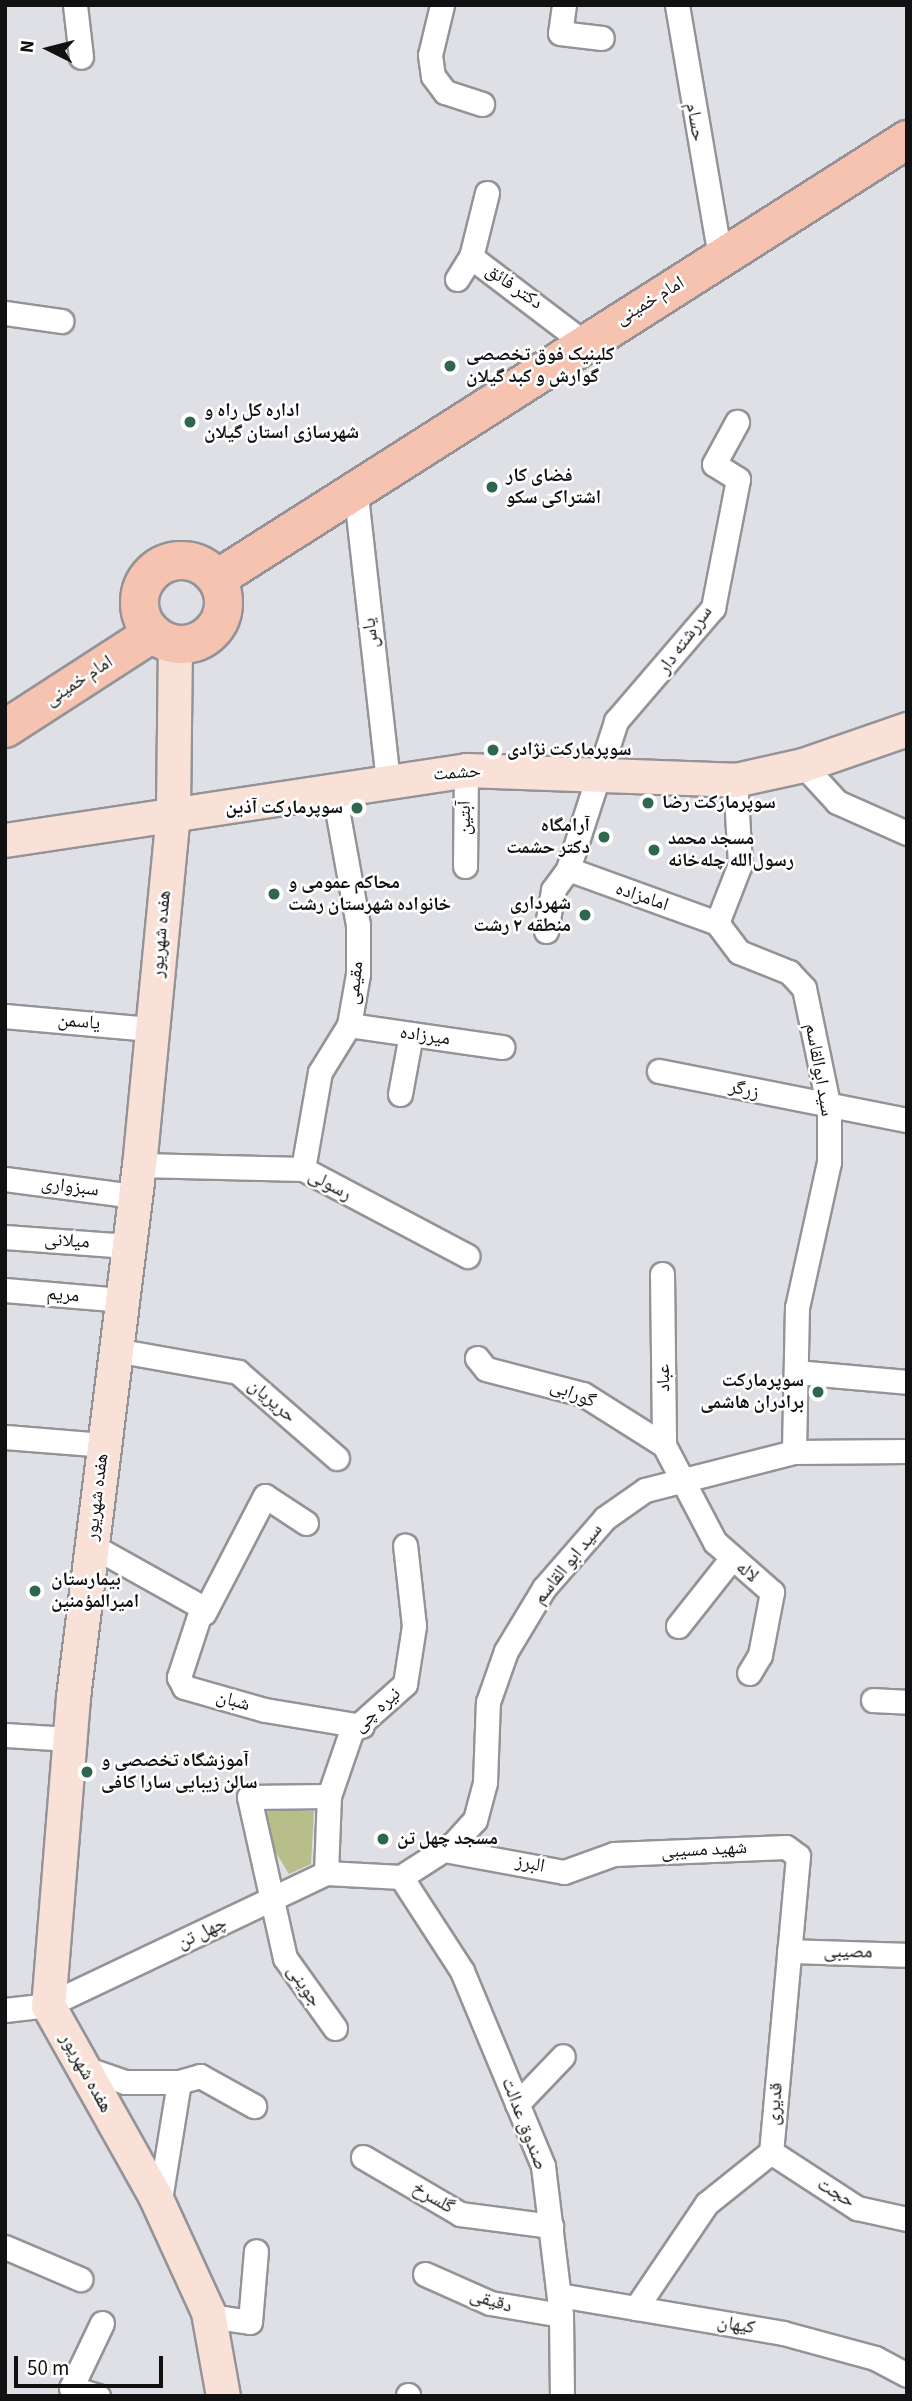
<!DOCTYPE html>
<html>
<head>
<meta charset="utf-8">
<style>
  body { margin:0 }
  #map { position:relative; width:912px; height:2401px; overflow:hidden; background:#dfe0e5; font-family:"Source Sans 3","Noto Naskh Arabic",sans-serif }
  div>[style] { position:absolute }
  .green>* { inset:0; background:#b8be8a }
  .roads { filter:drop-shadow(2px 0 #939398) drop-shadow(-2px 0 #939398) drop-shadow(0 2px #939398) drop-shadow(0 -2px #939398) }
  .minor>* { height:23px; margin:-11.5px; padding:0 11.5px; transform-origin:11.5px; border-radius:11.5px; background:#fff }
  .secondary>* { height:33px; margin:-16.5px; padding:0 16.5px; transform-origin:16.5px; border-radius:16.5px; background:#fae1d7 }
  .primary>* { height:37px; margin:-18.5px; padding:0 18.5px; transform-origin:18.5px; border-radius:18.5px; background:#f5c3af }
  .primary>.ring { margin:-18.5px; padding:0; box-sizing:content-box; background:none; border:37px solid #f5c3af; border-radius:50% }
  .dots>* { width:19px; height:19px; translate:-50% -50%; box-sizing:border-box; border:4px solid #fff; border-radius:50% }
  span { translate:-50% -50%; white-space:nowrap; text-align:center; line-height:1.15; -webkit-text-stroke:5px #fff; paint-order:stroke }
  .street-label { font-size:19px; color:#111112 }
  .poi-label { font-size:19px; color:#111112; font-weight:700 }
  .left { translate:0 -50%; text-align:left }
  .right { translate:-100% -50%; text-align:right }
  .frame { position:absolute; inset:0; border:7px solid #111112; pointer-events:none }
  .north { position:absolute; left:14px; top:14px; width:70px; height:70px; -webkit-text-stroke:5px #fff; paint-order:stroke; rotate:276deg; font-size:19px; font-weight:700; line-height:28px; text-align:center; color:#111112 }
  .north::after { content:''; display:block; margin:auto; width:24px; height:32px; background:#111112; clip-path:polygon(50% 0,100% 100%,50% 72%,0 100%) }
  .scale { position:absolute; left:14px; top:2356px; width:149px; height:32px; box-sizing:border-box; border:4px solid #111112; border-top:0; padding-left:9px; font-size:21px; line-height:24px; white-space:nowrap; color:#111112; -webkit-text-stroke:5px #fff; paint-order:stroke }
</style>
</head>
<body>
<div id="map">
  <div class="green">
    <div style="clip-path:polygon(267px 1809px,314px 1811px,311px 1864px,289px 1874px,270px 1843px)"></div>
  </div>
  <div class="roads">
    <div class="minor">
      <div style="left:75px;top:5px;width:52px;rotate:83.4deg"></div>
      <div style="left:442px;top:5px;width:51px;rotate:103.5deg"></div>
      <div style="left:430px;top:55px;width:21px;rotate:82deg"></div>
      <div style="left:433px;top:76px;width:20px;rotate:53deg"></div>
      <div style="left:445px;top:92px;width:39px;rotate:18deg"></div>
      <div style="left:564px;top:5px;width:28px;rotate:98deg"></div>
      <div style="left:560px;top:33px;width:42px;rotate:6.8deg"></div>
      <div style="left:677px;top:5px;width:237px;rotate:80.3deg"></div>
      <div style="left:471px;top:257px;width:141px;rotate:37.2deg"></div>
      <div style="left:457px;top:279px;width:26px;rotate:-58deg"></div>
      <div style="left:471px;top:257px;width:66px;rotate:-76deg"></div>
      <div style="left:5px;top:313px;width:57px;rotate:8.1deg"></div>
      <div style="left:355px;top:487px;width:295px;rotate:83.6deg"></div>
      <div style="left:803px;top:765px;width:50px;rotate:47.4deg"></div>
      <div style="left:837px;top:802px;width:77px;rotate:23.9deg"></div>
      <div style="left:465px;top:866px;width:96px;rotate:-89.4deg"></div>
      <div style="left:568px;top:869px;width:156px;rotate:-72deg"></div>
      <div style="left:616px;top:721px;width:149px;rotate:-49.4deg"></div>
      <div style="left:713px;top:608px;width:131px;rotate:-79deg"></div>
      <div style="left:738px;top:479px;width:28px;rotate:-148deg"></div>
      <div style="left:714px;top:464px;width:48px;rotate:-61.3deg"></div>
      <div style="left:568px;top:869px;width:158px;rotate:19.9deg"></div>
      <div style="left:717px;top:923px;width:36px;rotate:53deg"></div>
      <div style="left:739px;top:952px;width:54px;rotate:21.8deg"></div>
      <div style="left:789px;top:972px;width:22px;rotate:47deg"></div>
      <div style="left:804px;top:988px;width:124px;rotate:78.3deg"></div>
      <div style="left:829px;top:1109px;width:53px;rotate:90deg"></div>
      <div style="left:829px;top:1162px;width:148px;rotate:102.4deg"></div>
      <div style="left:797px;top:1307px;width:145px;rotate:91.2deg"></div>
      <div style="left:717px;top:923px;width:63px;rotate:-68.7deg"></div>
      <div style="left:740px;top:864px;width:84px;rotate:-93.4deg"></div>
      <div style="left:546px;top:931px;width:42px;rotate:-80.3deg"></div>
      <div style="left:553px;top:890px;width:26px;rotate:-54deg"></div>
      <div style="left:5px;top:1016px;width:148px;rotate:5.1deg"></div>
      <div style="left:349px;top:1025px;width:155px;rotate:8.2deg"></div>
      <div style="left:659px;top:1071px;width:253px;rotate:11.2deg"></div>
      <div style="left:400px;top:1094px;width:61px;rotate:-79.6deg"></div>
      <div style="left:139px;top:1165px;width:164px;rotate:1.4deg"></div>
      <div style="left:303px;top:1169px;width:186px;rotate:27.9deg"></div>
      <div style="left:303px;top:1169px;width:98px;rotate:-80.1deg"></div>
      <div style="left:320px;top:1072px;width:55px;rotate:-58.3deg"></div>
      <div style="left:349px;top:1025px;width:52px;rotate:-80deg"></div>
      <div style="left:358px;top:974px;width:49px;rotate:-90deg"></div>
      <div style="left:358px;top:925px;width:140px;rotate:-100.3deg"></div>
      <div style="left:5px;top:1179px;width:131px;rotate:7.5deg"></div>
      <div style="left:5px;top:1237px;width:123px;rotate:4.2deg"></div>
      <div style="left:662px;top:1274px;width:171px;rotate:89.3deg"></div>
      <div style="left:664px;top:1445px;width:110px;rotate:62.3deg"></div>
      <div style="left:715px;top:1542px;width:76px;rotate:41.3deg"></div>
      <div style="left:772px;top:1592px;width:64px;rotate:100.8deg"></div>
      <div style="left:760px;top:1655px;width:21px;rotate:121deg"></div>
      <div style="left:5px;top:1290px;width:116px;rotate:4.9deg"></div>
      <div style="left:115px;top:1350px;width:125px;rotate:10.1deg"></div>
      <div style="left:238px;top:1372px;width:131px;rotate:41deg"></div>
      <div style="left:477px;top:1358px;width:14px;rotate:51deg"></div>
      <div style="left:486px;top:1369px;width:100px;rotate:14.5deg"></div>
      <div style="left:583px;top:1394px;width:96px;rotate:32.2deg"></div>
      <div style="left:796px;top:1372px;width:111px;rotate:5.1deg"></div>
      <div style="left:5px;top:1437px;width:99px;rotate:4.6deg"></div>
      <div style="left:91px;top:1545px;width:127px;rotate:29.2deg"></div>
      <div style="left:202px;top:1607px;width:74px;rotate:108.2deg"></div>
      <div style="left:179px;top:1677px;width:11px;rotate:63deg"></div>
      <div style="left:184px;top:1687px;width:84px;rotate:15.9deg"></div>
      <div style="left:265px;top:1710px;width:98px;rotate:9.4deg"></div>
      <div style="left:204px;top:1613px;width:132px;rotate:-62.5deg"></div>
      <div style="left:265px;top:1496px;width:49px;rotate:33.4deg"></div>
      <div style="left:678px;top:1626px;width:85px;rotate:-51.7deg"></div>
      <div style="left:873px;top:1700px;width:34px;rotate:3deg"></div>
      <div style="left:5px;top:1735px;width:65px;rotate:3.5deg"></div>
      <div style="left:329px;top:1796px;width:80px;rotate:179.3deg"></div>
      <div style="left:249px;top:1797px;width:165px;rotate:77.4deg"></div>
      <div style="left:285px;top:1958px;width:86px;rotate:54.5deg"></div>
      <div style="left:444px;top:1850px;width:122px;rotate:10.4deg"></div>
      <div style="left:564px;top:1872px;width:53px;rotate:-19.8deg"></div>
      <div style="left:614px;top:1854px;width:172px;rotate:-2.3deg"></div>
      <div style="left:786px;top:1847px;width:15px;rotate:37deg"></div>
      <div style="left:798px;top:1856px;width:297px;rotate:95.2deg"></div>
      <div style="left:771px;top:2152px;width:82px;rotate:141.4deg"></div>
      <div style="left:707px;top:2203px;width:127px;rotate:124.1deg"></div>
      <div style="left:326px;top:1873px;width:77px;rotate:-87.8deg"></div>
      <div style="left:329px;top:1796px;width:68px;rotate:-71deg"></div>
      <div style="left:351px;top:1732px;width:72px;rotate:-41.6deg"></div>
      <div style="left:405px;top:1684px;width:59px;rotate:-81.2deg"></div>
      <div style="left:414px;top:1626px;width:81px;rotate:-96.3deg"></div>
      <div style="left:401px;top:1877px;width:63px;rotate:-32.7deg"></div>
      <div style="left:454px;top:1843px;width:31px;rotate:-48deg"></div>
      <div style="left:475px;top:1820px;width:39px;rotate:-75deg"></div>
      <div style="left:485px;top:1782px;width:80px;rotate:-87.9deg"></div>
      <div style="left:488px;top:1702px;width:54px;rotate:-70.6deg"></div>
      <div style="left:506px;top:1651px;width:74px;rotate:-58.9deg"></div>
      <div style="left:544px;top:1588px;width:93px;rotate:-48.9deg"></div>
      <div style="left:605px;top:1518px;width:49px;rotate:-35deg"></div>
      <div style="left:645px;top:1490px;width:154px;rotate:-14.3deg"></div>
      <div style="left:794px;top:1452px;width:113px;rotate:-0.5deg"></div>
      <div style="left:401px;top:1877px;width:112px;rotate:57deg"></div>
      <div style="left:462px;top:1971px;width:211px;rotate:67.4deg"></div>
      <div style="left:543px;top:2166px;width:150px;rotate:83.1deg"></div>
      <div style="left:561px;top:2315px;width:81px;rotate:89.3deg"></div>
      <div style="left:789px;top:1951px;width:118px;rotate:1.9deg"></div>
      <div style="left:5px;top:2010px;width:43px;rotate:-6.6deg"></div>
      <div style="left:48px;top:2005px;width:308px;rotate:-25.4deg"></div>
      <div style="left:326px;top:1873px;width:75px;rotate:3.1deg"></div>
      <div style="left:84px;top:2068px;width:43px;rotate:18.9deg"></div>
      <div style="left:125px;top:2082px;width:54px"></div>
      <div style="left:179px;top:2082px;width:125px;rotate:99.2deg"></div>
      <div style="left:179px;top:2082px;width:22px;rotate:-16deg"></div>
      <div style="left:200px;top:2076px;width:62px;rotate:29.1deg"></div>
      <div style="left:517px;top:2104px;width:66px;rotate:-46.2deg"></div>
      <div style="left:771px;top:2152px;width:103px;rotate:33.1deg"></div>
      <div style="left:857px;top:2208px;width:51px;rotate:12.4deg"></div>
      <div style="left:363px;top:2157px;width:113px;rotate:30.4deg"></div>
      <div style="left:460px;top:2214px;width:92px;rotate:7.5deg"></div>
      <div style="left:5px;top:2247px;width:82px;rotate:23.1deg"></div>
      <div style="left:425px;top:2274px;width:71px;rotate:24deg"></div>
      <div style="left:490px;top:2303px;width:72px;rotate:9.6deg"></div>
      <div style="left:559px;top:2295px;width:227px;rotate:9.6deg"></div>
      <div style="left:783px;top:2333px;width:95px;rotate:15.2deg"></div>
      <div style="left:875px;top:2358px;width:36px;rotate:28deg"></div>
      <div style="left:209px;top:2316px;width:41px;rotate:8.3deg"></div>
      <div style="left:250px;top:2322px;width:71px;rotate:-85.2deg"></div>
      <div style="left:98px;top:2396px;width:28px;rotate:-163deg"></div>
      <div style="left:71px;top:2388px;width:72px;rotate:-64.5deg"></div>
      <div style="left:408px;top:2396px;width:1px;rotate:-90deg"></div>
    </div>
    <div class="secondary">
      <div style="left:175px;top:644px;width:169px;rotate:90.7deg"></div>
      <div style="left:173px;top:813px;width:354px;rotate:95.5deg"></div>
      <div style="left:139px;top:1165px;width:536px;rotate:97.07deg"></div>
      <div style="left:73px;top:1697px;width:309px;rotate:94.6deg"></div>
      <div style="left:48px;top:2005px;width:219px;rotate:60.7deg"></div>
      <div style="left:155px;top:2196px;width:128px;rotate:65.4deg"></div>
      <div style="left:208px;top:2312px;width:85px;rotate:79.9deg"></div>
      <div style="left:5px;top:840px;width:466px;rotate:-8.6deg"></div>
      <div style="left:466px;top:770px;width:269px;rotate:2.1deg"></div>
      <div style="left:735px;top:780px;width:70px;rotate:-12.4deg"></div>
      <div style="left:803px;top:765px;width:110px;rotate:-19.1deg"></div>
    </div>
    <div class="primary">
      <div class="ring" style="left:139px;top:560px;width:47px;height:47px"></div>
      <div style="left:217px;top:578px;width:818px;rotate:-32.47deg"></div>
      <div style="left:5px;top:728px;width:175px;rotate:-32.9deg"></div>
    </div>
  </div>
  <div class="dots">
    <div style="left:450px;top:366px;background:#2f674e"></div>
    <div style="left:190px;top:422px;background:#2f674e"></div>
    <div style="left:492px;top:487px;background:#2f674e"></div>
    <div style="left:493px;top:750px;background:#2f674e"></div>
    <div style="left:648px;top:803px;background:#2f674e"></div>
    <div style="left:357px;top:808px;background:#2f674e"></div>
    <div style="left:604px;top:837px;background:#2f674e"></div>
    <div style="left:654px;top:850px;background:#2f674e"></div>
    <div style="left:274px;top:894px;background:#2f674e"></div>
    <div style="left:585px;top:915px;background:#2f674e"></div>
    <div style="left:818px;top:1392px;background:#2f674e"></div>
    <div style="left:35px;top:1591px;background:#2f674e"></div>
    <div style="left:87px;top:1772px;background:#2f674e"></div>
    <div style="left:383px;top:1839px;background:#2f674e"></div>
  </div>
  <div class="street-label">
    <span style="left:695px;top:122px;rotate:80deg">حسام</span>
    <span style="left:514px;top:287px;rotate:35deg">دکتر فائق</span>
    <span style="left:650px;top:301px;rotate:-31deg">امام خمینی</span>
    <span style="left:371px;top:633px;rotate:-97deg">یاس</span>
    <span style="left:685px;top:640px;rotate:-54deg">سررشته دار</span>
    <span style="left:79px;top:681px;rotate:-33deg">امام خمینی</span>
    <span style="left:457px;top:773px;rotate:-4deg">حشمت</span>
    <span style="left:465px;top:818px;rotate:-90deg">آبتین</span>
    <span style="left:642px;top:897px;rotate:19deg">امامزاده</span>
    <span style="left:161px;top:934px;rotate:-85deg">هفده شهریور</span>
    <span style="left:355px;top:983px;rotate:-84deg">مقیمی</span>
    <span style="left:79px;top:1022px;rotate:5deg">یاسمن</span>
    <span style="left:425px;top:1036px;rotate:8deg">میرزاده</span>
    <span style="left:819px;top:1070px;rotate:80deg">سید ابوالقاسم</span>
    <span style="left:744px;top:1090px;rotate:13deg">زرگر</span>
    <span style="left:330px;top:1185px;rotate:28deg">رسولی</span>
    <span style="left:70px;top:1187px;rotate:7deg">سبزواری</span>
    <span style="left:67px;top:1241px;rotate:4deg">میلانی</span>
    <span style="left:63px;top:1295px;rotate:5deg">مریم</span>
    <span style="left:664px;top:1378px;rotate:-91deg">عباد</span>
    <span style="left:573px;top:1394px;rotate:22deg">گورابی</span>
    <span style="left:272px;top:1401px;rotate:41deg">حریریان</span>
    <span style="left:97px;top:1497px;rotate:-83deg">هفده شهریور</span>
    <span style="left:568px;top:1564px;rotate:-51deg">سید ابو القاسم</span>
    <span style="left:747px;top:1572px;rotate:38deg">لاله</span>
    <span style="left:233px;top:1701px;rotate:16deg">شبان</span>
    <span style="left:377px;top:1710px;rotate:-42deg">نیره چی</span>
    <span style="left:704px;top:1850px;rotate:-3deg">شهید مسیبی</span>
    <span style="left:530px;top:1864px;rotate:11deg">البرز</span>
    <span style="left:202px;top:1933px;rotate:-25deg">چهل تن</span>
    <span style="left:848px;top:1952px;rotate:1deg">مصیبی</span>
    <span style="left:304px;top:1986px;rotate:56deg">جوینی</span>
    <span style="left:86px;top:2073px;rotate:61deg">هفده شهریور</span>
    <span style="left:775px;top:2104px;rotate:-85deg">قدیری</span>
    <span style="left:524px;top:2124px;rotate:69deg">صندوق عدالت</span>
    <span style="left:836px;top:2193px;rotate:31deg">حجت</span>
    <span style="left:433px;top:2198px;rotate:30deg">گلسرخ</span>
    <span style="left:491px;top:2301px;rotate:17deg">دقیقی</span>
    <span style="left:736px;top:2325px;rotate:10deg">کیهان</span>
  </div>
  <div class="poi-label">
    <span class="left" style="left:466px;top:366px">کلینیک فوق تخصصی<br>گوارش و کبد گیلان</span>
    <span class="left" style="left:204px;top:422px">اداره کل راه و<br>شهرسازی استان گیلان</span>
    <span class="left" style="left:506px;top:487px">فضای کار<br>اشتراکی سکو</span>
    <span class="left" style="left:507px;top:750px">سوپرمارکت نژادی</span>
    <span class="left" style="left:662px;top:803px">سوپرمارکت رضا</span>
    <span class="right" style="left:343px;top:808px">سوپرمارکت آذین</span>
    <span class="right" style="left:590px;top:837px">آرامگاه<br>دکتر حشمت</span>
    <span class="left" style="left:668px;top:850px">مسجد محمد<br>رسول‌‌الله چله‌خانه</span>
    <span class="left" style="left:288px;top:894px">محاکم عمومی و<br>خانواده شهرستان رشت</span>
    <span class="right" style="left:571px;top:915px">شهرداری<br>منطقه ۲ رشت</span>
    <span class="right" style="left:804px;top:1392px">سوپرمارکت<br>برادران هاشمی</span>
    <span class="left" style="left:51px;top:1591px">بیمارستان<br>امیرالمؤمنین</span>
    <span class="left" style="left:101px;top:1772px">آموزشگاه تخصصی و<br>سالن زیبایی سارا کافی</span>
    <span class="left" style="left:397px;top:1839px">مسجد چهل تن</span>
  </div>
  <div class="frame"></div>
  <div class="north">N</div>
  <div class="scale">50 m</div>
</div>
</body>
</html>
